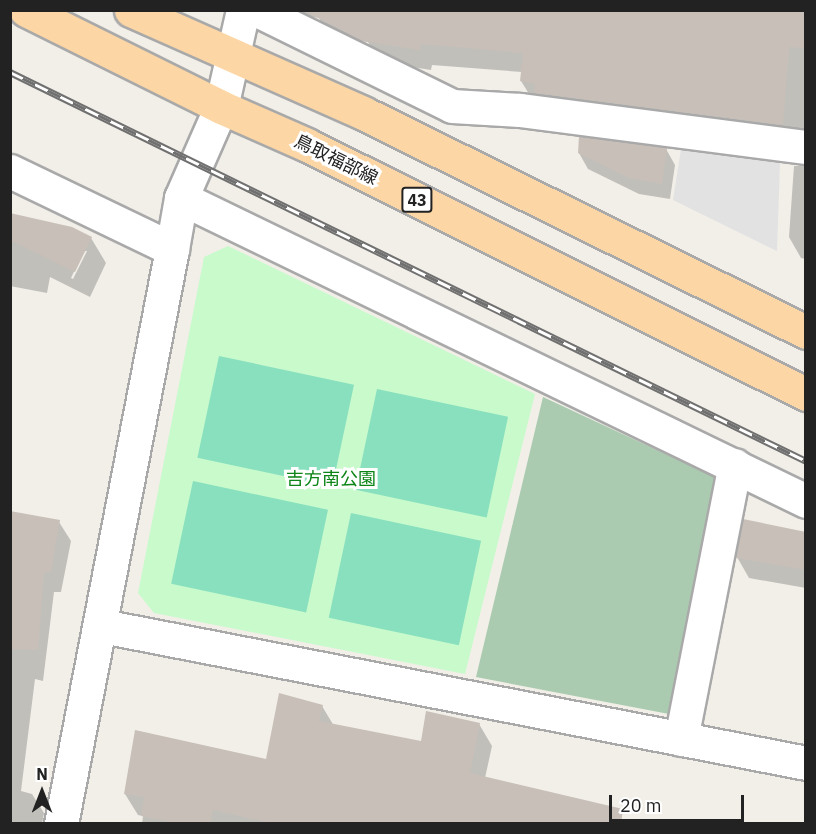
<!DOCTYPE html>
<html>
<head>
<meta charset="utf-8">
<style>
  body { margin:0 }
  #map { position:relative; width:816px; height:834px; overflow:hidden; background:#f2efe9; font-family:"IBM Plex Sans","Noto Sans JP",sans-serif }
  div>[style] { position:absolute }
  .cemetery>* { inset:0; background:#aacbaf }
  .park>* { inset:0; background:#c8facc }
  .pitch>* { inset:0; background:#88e0be; transform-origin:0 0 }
  .parking>* { inset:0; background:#e2e2e2 }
  .shadow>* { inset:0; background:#0003 }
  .building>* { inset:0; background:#c7bfb8 }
  .roads { filter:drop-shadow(2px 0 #a9a9a9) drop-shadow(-2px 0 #a9a9a9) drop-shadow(0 2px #a9a9a9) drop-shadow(0 -2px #a9a9a9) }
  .minor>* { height:33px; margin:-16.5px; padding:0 16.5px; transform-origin:16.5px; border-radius:16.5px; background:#fff }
  .major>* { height:33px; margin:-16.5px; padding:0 16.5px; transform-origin:16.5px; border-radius:16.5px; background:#fcd6a4 }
  .rail>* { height:7px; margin-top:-3.5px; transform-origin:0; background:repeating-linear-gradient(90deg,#fff 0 14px,#707070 0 28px); box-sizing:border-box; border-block:2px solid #707070 }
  span { translate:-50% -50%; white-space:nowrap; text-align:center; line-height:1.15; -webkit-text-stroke:6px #fff; paint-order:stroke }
  .shield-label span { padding:2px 4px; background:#fff; border:2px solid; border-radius:4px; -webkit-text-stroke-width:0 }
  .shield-label { font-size:16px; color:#222; font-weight:700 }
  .street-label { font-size:18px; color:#222 }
  .park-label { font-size:18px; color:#0c8416 }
  .frame { position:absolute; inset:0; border:12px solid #222; pointer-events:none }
  .north { position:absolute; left:12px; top:762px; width:60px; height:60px; -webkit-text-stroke:4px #fff; paint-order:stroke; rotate:0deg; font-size:16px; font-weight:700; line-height:24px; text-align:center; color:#222 }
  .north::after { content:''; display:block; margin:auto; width:21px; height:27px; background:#222; clip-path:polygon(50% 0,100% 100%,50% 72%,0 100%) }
  .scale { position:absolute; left:609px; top:795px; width:135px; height:27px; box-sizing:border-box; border:3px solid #222; border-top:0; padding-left:8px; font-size:18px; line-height:21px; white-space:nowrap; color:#222; -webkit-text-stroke:4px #fff; paint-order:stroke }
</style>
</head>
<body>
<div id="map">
  <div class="cemetery">
    <div style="clip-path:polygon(543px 397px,717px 478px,669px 714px,476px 677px)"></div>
  </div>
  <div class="park">
    <div style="clip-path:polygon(228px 246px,535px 394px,465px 674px,154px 613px,138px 593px,204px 257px)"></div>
  </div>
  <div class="pitch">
    <div style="left:219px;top:356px;width:138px;height:104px;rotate:12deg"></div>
    <div style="left:377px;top:389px;width:134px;height:103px;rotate:12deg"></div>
    <div style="left:193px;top:481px;width:138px;height:105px;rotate:12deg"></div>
    <div style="left:351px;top:513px;width:133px;height:107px;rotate:12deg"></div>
  </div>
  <div class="parking">
    <div style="clip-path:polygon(681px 149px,780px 163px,777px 251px,673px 200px)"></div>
  </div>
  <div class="shadow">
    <div style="clip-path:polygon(301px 10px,806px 10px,806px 149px,534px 102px,521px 81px,522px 72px,432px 65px,431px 70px,380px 62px,368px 42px,330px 37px,319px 18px,303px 15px)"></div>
    <div style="clip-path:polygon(666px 149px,675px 165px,670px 199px,639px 194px,588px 169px,579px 153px)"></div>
    <div style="clip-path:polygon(794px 166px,806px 166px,806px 259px,801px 258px,789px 237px)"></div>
    <div style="clip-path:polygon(evenodd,10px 214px,91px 238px,106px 263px,90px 297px,50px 277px,47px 293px,10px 286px,10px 214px,84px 251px,87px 251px,73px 279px,71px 278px,84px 251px)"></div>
    <div style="clip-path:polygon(10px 512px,59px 522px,71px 541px,61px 592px,54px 592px,43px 681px,35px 679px,21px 791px,32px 794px,44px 813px,42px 824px,10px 824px)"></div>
    <div style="clip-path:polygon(806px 534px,806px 588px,749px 578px,737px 557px)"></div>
    <div style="clip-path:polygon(322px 706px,334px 726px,422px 743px,479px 724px,492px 746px,485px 778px,573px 824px,142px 824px,143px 816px,138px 815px,125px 794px,267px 760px)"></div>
  </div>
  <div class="building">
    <div style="clip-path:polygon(303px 10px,806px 10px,806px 48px,789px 47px,783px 125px,534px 93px,535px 84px,520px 81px,523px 53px,421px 44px,420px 50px,362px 41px)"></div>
    <div style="clip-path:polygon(579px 136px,667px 148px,662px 184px,629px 178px,578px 153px)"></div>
    <div style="clip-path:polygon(10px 213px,72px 227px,92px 237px,75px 272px,10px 240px)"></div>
    <div style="clip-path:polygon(10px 511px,60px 520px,51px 572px,44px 572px,38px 650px,10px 649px)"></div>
    <div style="clip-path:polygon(743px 519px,806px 532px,806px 570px,736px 558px)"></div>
    <div style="clip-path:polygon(279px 693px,323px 705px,319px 721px,421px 741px,426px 711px,480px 723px,470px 773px,623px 809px,621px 824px,275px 824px,213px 810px,210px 824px,179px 824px,141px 816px,144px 797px,124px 794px,135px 730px,266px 759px)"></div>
  </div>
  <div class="roads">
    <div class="minor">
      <div style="left:257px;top:10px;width:217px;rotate:26.2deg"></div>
      <div style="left:452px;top:106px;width:68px;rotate:3.4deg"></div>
      <div style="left:520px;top:110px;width:288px;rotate:7.4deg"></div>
      <div style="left:10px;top:171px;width:180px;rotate:25.7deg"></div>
      <div style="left:172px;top:249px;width:586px;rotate:100.93deg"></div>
      <div style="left:181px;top:198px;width:695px;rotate:25.86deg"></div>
      <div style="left:172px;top:249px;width:52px;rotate:-80deg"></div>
      <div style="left:181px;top:198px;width:99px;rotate:-66.3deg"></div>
      <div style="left:221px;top:107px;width:99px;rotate:-77.2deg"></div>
      <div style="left:102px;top:626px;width:717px;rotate:11.01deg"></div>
      <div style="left:681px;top:739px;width:279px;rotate:-78.9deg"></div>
    </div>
    <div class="major">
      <div style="left:26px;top:10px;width:218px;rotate:26.4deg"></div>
      <div style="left:221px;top:107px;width:94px;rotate:23.8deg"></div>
      <div style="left:307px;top:145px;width:558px;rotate:26.52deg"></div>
      <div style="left:131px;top:10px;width:254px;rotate:23.9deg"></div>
      <div style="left:363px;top:113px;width:494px;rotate:26.3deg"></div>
    </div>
  </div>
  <div class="rail">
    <div style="left:10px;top:72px;width:886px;rotate:26.04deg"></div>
  </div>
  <div class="shield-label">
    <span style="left:417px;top:200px">43</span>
  </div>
  <div class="street-label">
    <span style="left:336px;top:160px;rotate:26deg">鳥取福部線</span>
  </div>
  <div class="park-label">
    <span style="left:331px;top:479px">吉方南公園</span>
  </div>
  <div class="frame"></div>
  <div class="north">N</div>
  <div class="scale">20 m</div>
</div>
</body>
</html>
